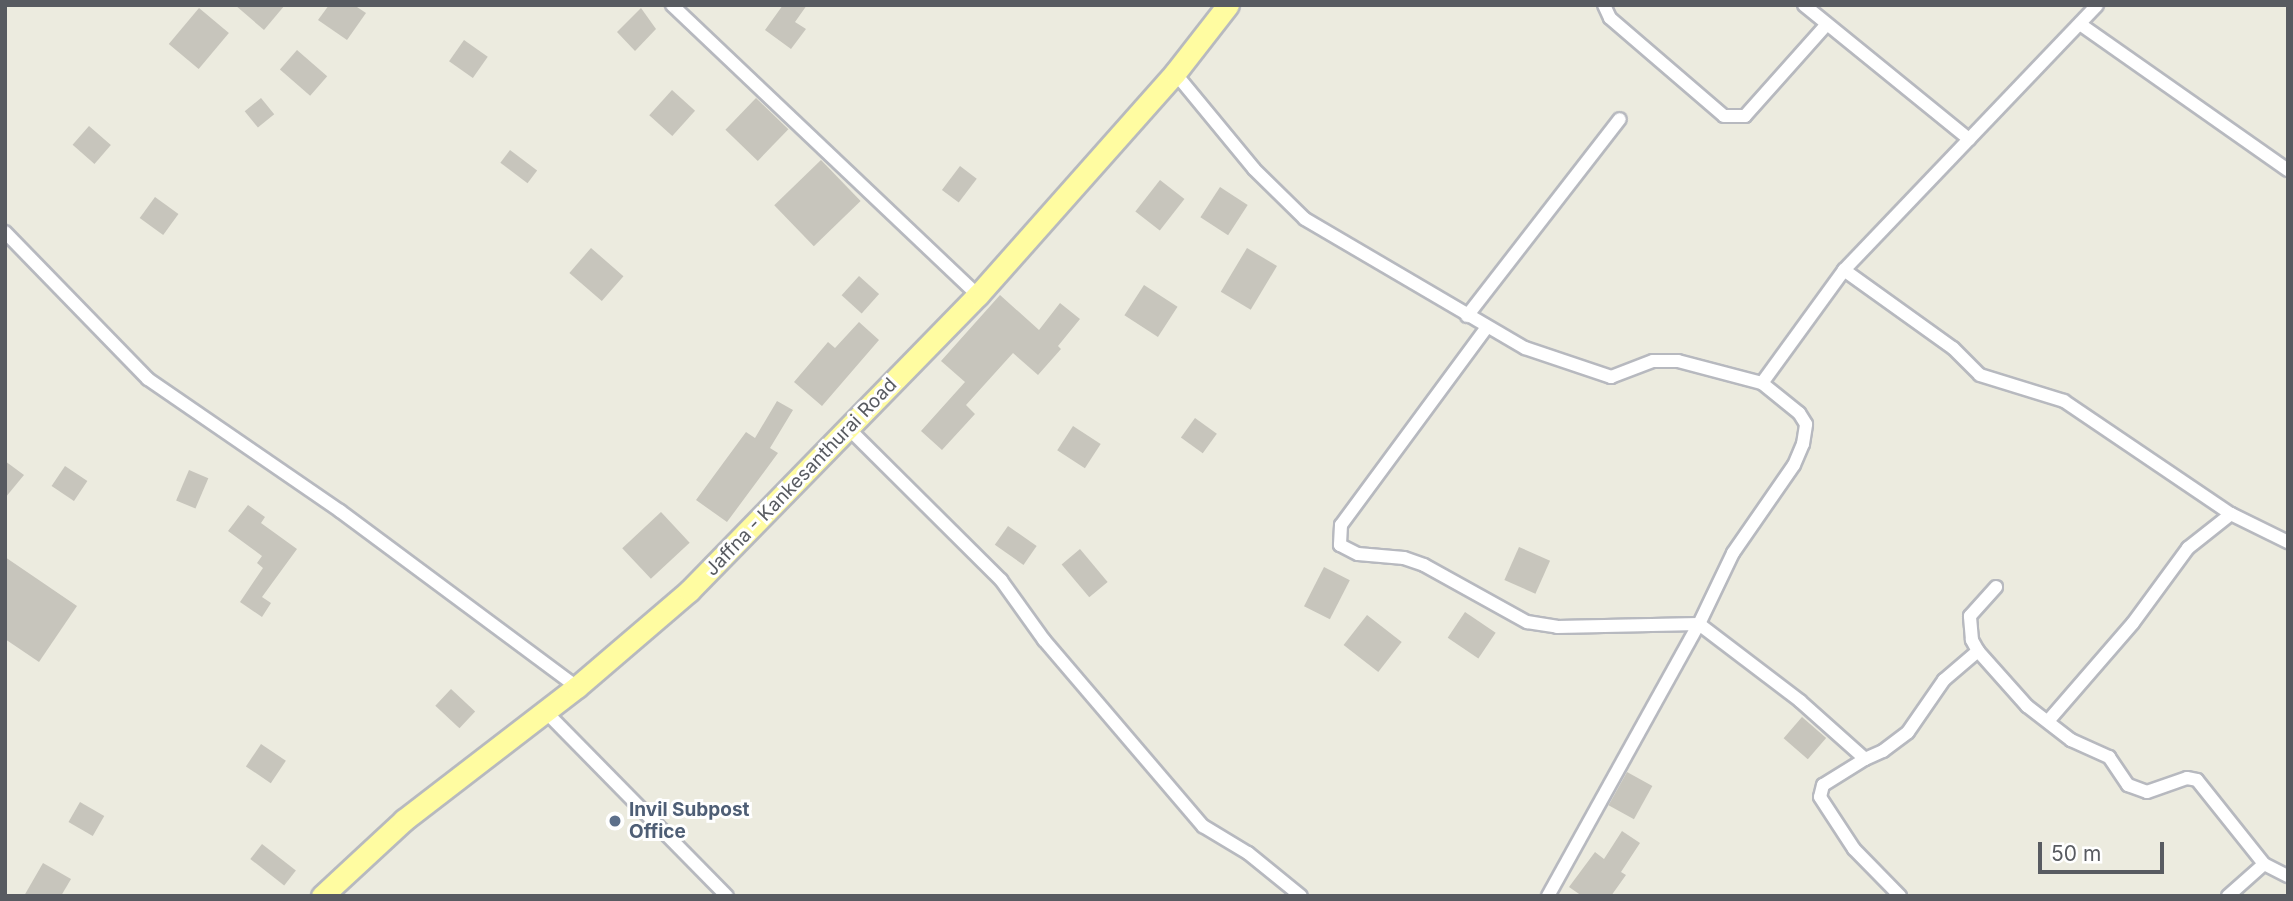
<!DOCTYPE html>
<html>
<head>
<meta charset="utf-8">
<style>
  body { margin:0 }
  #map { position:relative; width:2293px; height:901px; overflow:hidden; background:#ecebdf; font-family:Inter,sans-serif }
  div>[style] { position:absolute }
  .building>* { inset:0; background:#c7c5bc; transform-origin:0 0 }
  .roads { filter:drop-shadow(2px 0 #b7b9bf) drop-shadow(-2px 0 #b7b9bf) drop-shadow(0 2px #b7b9bf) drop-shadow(0 -2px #b7b9bf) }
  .street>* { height:12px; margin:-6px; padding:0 6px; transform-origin:6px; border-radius:6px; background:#fff }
  .primary>* { height:21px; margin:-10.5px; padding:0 10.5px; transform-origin:10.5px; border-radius:10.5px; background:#fffca1 }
  .dots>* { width:19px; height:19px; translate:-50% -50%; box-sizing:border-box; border:4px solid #fff; border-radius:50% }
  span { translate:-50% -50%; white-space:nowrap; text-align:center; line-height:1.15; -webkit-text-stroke:6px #fff; paint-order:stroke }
  .street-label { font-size:19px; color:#585b61 }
  .service-label { font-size:19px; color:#4e5e75; font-weight:700 }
  .left { translate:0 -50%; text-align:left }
  .frame { position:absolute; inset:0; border:7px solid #585b61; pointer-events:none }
  .scale { position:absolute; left:2038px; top:842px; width:126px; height:32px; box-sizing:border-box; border:4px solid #585b61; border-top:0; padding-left:9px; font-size:21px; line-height:24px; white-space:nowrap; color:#585b61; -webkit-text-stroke:5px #fff; paint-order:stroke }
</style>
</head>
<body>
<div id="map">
  <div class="building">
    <div style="clip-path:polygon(235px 5px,285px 5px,264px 30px)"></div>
    <div style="clip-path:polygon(329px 5px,354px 5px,366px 13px,347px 40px,318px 20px)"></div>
    <div style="clip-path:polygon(783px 5px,807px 5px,795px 22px,806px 29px,791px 49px,765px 30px)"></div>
    <div style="left:199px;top:8px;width:39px;height:47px;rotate:40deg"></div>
    <div style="clip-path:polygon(641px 8px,656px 29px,635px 51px,617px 32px)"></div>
    <div style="left:464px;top:40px;width:29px;height:26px;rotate:35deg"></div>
    <div style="left:297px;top:50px;width:40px;height:26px;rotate:41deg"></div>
    <div style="left:672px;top:90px;width:31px;height:34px;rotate:42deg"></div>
    <div style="left:261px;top:98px;width:21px;height:21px;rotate:51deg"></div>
    <div style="left:756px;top:98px;width:45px;height:44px;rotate:44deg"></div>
    <div style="left:89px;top:126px;width:29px;height:25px;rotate:41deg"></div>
    <div style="left:510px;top:150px;width:34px;height:16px;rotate:37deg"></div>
    <div style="left:821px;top:160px;width:57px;height:65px;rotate:46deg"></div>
    <div style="left:960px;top:166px;width:21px;height:30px;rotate:37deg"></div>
    <div style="left:1160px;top:180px;width:31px;height:40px;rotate:38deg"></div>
    <div style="left:1220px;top:187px;width:33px;height:36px;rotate:33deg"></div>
    <div style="left:155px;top:197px;width:29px;height:26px;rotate:36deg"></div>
    <div style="left:591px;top:248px;width:43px;height:33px;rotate:41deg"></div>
    <div style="left:1247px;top:248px;width:35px;height:51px;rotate:31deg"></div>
    <div style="left:859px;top:276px;width:27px;height:26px;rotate:42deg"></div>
    <div style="left:1144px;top:285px;width:40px;height:36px;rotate:33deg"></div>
    <div style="clip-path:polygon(1000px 295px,1039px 330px,1060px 303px,1080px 319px,1058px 346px,1061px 349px,1038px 375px,1013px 353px,966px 405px,975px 414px,942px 450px,921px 431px,965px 382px,941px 361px)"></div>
    <div style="clip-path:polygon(859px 322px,879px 340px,822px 406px,794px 382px,828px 342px,835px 348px)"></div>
    <div style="clip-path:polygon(777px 401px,793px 410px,770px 448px,778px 453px,727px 522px,696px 500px,746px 432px,755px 438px)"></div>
    <div style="left:1195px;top:418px;width:27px;height:24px;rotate:36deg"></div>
    <div style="left:1073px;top:426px;width:33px;height:29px;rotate:33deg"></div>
    <div style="clip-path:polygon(5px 461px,24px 475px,5px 498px)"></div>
    <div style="left:65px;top:466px;width:27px;height:24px;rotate:34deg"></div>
    <div style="left:189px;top:470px;width:21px;height:33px;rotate:23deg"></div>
    <div style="clip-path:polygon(248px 505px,265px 517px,261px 523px,297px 549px,262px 597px,271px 603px,262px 617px,240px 602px,263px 568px,257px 563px,262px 556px,228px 531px)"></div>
    <div style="left:661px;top:512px;width:42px;height:53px;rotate:47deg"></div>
    <div style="left:1008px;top:526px;width:35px;height:23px;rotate:35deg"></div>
    <div style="left:1519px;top:547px;width:34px;height:36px;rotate:24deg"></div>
    <div style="left:1080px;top:549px;width:43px;height:24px;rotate:50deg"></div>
    <div style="clip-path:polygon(5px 557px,77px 606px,39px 662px,5px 639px)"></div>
    <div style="left:1324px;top:567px;width:29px;height:44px;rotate:27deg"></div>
    <div style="left:1465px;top:612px;width:37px;height:31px;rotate:34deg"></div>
    <div style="left:1367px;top:615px;width:44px;height:38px;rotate:38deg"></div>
    <div style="left:451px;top:689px;width:33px;height:23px;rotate:43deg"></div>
    <div style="left:1802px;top:717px;width:32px;height:28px;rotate:41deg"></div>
    <div style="left:261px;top:744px;width:30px;height:27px;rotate:34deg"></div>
    <div style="left:1627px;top:772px;width:29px;height:38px;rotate:29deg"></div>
    <div style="left:80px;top:802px;width:28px;height:23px;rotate:30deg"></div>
    <div style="clip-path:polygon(1622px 831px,1640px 843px,1621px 872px,1626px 875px,1611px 896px,1582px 896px,1569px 887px,1595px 852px,1604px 859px)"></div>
    <div style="left:262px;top:844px;width:43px;height:19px;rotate:38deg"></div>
    <div style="clip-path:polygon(43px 863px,71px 879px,61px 896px,24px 896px)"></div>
  </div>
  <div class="roads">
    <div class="street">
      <div style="left:672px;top:5px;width:422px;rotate:43.5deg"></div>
      <div style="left:1604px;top:5px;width:14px;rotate:65deg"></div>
      <div style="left:1610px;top:18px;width:150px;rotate:40.7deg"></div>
      <div style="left:1724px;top:116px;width:21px"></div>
      <div style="left:1745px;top:116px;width:123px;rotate:-48.3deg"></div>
      <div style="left:1804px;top:5px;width:213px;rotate:39.1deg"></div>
      <div style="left:2080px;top:24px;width:254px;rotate:35.1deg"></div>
      <div style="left:1175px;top:73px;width:124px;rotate:50.5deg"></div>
      <div style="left:1254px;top:169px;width:71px;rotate:44.4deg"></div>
      <div style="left:1305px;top:219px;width:255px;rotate:30.4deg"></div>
      <div style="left:1525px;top:348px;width:91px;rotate:18.6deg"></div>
      <div style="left:1611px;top:377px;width:45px;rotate:-20.9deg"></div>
      <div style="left:1653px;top:361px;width:25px"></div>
      <div style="left:1678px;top:361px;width:87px;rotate:14.7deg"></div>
      <div style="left:5px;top:232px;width:205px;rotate:45.8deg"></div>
      <div style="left:148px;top:379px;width:233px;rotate:34.5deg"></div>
      <div style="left:340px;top:511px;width:295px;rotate:36.6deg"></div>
      <div style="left:1844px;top:270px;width:134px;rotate:35.6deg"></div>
      <div style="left:1953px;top:348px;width:38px;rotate:45deg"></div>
      <div style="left:1980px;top:375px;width:88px;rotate:17.2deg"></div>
      <div style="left:2064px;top:401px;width:202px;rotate:34.1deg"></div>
      <div style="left:1467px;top:316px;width:249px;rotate:-52.2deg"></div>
      <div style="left:1487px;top:327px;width:246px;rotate:126.4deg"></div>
      <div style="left:1341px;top:525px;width:20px;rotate:93deg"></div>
      <div style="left:1340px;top:545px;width:20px;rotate:27deg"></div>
      <div style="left:1358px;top:554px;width:46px;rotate:5deg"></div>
      <div style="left:1404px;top:558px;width:21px;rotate:19deg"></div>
      <div style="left:1424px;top:565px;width:118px;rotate:29deg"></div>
      <div style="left:1527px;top:622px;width:30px;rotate:9deg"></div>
      <div style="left:1557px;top:627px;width:142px;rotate:-1.2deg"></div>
      <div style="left:1699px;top:624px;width:127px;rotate:37.3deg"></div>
      <div style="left:1800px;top:701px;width:87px;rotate:41.7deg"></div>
      <div style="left:1865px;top:759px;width:49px;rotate:148.2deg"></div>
      <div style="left:1823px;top:785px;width:12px;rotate:104deg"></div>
      <div style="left:1820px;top:797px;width:62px;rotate:56.8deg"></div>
      <div style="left:1854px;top:849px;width:66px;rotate:45.6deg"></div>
      <div style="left:848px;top:428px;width:216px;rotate:44.8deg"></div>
      <div style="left:1001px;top:580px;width:74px;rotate:54.4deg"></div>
      <div style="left:1044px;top:640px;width:245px;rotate:49.5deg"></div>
      <div style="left:1203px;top:826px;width:52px;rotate:31deg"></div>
      <div style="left:1248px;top:853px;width:68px;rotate:39.1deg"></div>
      <div style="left:1978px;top:651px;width:13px;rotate:-119deg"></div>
      <div style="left:1972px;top:640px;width:24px;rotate:-95deg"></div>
      <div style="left:1970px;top:616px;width:39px;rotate:-48deg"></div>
      <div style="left:546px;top:712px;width:258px;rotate:45.5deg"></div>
      <div style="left:2049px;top:720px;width:128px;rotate:-49.1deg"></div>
      <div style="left:2133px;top:623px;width:93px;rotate:-53.7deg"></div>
      <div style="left:2188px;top:548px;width:55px;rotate:-38.3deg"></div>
      <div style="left:2231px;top:514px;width:64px;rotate:26.2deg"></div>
      <div style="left:1865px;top:759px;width:20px;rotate:-24deg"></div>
      <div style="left:1883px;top:751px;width:31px;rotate:-37deg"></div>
      <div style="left:1908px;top:732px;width:63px;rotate:-55.3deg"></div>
      <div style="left:1944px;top:680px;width:45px;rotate:-40.5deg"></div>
      <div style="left:1978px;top:651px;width:74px;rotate:48.3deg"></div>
      <div style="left:2027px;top:706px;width:56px;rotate:37.7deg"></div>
      <div style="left:2071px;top:740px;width:42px;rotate:24.1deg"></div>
      <div style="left:2109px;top:757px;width:34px;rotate:56deg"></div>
      <div style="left:2128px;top:785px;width:20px;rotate:20deg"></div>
      <div style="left:2147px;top:792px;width:42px;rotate:-19.3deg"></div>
      <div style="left:2187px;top:778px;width:10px;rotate:11deg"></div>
      <div style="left:2197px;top:780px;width:107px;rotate:51.4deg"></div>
      <div style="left:2264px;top:864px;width:27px;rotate:27deg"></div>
      <div style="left:1548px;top:896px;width:311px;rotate:-61deg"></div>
      <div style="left:1699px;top:624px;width:79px;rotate:-64.4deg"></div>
      <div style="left:1733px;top:553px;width:107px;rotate:-55.3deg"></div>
      <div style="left:1794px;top:465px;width:23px;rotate:-67deg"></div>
      <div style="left:1803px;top:444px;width:20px;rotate:-81deg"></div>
      <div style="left:1806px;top:424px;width:13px;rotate:-122deg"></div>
      <div style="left:1799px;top:413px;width:48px;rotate:-141deg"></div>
      <div style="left:1762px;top:383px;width:140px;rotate:-54deg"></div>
      <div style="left:1844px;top:270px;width:366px;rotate:-46.3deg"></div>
      <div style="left:2228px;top:896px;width:48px;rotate:-41.6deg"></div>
    </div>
    <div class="primary">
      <div style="left:322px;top:896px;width:112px;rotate:-42.8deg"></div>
      <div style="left:404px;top:820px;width:218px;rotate:-37.6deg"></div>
      <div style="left:577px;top:687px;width:148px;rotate:-40.6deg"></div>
      <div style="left:689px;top:591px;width:414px;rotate:-45.7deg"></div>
      <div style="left:978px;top:295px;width:297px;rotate:-48.4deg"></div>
      <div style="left:1175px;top:73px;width:86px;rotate:-52.1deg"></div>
    </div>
  </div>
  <div class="dots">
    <div style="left:615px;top:821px;background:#5c6f8a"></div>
  </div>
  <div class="street-label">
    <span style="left:801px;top:477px;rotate:-46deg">Jaffna - Kankesanthurai Road</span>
  </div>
  <div class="service-label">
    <span class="left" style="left:629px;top:821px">Invil Subpost<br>Office</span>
  </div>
  <div class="frame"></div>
  <div class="scale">50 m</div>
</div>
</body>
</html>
